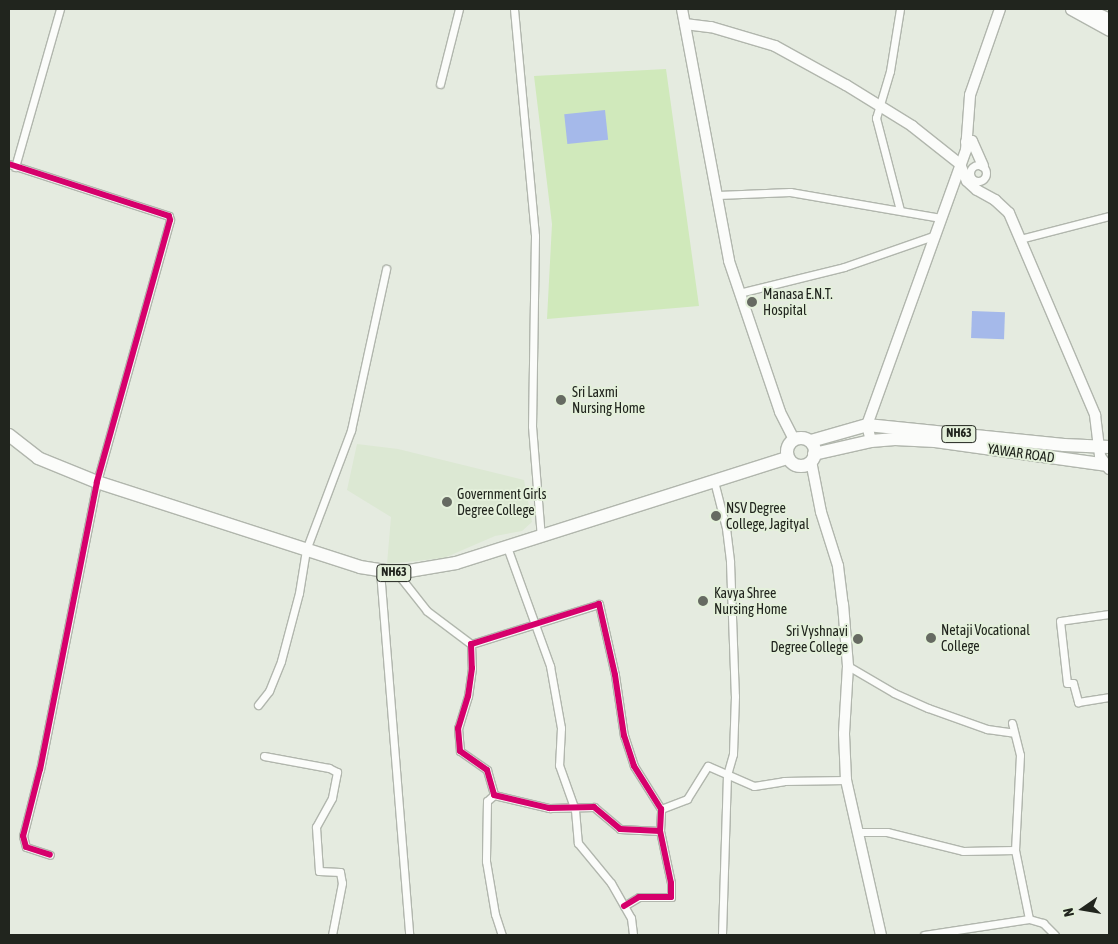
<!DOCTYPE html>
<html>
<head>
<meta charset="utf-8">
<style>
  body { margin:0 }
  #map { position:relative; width:1118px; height:944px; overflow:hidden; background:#e5ebe0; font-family:"Asap Condensed",sans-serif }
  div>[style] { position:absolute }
  .built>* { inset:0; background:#dce8d3 }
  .green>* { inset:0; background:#d0e9bb }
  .water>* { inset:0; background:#a5b9ea; transform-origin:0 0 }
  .roads { filter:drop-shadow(1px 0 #b1b6ad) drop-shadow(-1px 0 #b1b6ad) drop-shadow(0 1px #b1b6ad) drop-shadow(0 -1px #b1b6ad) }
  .street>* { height:7px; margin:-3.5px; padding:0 3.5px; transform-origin:3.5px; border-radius:3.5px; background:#fbfcfa }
  .street>.ring { margin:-3.5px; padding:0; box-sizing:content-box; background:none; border:7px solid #fbfcfa; border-radius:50% }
  .secondary>* { height:10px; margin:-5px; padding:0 5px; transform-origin:5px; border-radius:5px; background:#fbfcfa }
  .primary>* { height:11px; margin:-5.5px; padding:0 5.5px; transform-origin:5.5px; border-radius:5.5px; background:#fbfcfa }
  .highway>* { height:12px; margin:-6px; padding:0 6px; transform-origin:6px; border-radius:6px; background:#fbfcfa }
  .highway>.ring { margin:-6px; padding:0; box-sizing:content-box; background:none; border:12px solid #fbfcfa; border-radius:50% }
  .cycleway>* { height:6px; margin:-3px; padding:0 3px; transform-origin:3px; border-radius:3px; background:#d6006c }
  .dots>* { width:14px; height:14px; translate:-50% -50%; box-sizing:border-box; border:2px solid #e4f0db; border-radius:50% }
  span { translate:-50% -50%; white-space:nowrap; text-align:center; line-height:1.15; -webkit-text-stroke:4px #e4f0db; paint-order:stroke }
  .shield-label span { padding:1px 4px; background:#e4f0db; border:1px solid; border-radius:4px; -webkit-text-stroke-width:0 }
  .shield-label { font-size:12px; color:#21251e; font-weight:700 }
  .poi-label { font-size:14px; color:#21251e }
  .left { translate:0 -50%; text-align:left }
  .right { translate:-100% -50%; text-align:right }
  .street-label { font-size:14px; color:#21251e }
  .frame { position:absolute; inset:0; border:10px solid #21251e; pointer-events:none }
  .north { position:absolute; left:1058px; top:884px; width:50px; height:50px; -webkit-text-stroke:4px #e4f0db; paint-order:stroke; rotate:257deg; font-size:14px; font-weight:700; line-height:20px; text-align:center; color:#21251e }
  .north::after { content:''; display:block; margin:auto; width:18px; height:22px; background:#21251e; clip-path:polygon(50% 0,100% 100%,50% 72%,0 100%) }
</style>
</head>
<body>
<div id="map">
  <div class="built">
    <div style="clip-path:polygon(357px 444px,398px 449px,524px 480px,532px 522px,522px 531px,495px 536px,444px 558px,387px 564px,391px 517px,347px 490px)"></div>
  </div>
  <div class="green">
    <div style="clip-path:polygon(666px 69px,699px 306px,547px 319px,552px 224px,534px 76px)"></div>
  </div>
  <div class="water">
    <div style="left:605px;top:110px;width:30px;height:41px;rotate:84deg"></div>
    <div style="left:972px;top:311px;width:33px;height:27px;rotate:2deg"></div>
  </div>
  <div class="roads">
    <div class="street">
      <div style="left:514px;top:9px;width:228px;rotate:84.7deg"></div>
      <div style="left:535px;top:236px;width:190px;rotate:90.9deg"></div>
      <div style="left:532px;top:426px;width:111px;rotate:85.4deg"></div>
      <div style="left:900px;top:9px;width:63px;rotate:99.2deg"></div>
      <div style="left:890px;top:71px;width:49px;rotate:106.6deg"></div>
      <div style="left:876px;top:118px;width:95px;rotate:75.4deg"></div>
      <div style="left:440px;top:84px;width:77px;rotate:-75.8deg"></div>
      <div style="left:9px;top:164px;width:168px;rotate:18deg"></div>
      <div style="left:169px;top:216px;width:4px;rotate:76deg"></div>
      <div style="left:170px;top:220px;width:272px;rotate:105.6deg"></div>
      <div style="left:97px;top:482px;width:293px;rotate:101.2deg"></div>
      <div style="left:40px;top:769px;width:69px;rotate:104.2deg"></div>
      <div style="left:23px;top:836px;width:11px;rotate:75deg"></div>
      <div style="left:26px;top:847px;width:25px;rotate:18deg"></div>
      <div class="ring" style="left:970px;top:165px;width:9px;height:9px"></div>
      <div style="left:15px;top:167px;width:164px;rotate:-74.1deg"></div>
      <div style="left:718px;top:195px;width:72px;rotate:-2.4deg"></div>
      <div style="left:790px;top:192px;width:153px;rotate:9.8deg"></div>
      <div style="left:1020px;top:239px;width:92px;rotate:-14.5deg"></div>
      <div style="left:739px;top:293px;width:108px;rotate:-13.9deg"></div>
      <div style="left:844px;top:267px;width:97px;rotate:-19.2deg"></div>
      <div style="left:714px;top:481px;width:49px;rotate:75.7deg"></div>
      <div style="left:726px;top:528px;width:34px;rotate:83deg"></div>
      <div style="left:730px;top:562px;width:134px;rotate:87.9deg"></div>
      <div style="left:735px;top:696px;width:58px;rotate:92deg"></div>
      <div style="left:733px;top:754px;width:22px;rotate:106deg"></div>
      <div style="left:727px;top:775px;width:160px;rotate:91.8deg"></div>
      <div style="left:507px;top:547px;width:127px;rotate:70.1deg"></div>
      <div style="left:550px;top:666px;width:63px;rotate:79.9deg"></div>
      <div style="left:561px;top:728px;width:37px;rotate:93deg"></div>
      <div style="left:559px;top:765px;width:48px;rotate:70.4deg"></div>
      <div style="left:575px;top:810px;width:33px;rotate:85deg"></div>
      <div style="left:578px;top:843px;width:52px;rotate:50.5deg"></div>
      <div style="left:611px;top:883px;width:40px;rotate:60.3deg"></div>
      <div style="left:631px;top:918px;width:17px;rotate:83deg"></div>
      <div style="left:380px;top:571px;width:365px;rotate:85.4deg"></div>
      <div style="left:397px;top:573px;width:48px;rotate:51.7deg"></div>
      <div style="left:427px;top:611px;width:55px;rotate:36.9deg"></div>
      <div style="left:1109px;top:614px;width:49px;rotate:171.9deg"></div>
      <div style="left:1060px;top:621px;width:62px;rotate:83.6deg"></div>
      <div style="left:1067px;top:683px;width:6px"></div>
      <div style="left:1073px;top:683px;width:20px;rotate:75deg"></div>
      <div style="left:1078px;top:702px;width:31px;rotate:-9deg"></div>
      <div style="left:848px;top:666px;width:53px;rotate:30.4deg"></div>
      <div style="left:894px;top:693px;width:37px;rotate:24deg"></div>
      <div style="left:928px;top:708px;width:63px;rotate:19.6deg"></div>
      <div style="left:987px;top:729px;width:27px;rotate:8deg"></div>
      <div style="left:258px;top:705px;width:18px;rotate:-52deg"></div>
      <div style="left:269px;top:691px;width:32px;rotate:-68deg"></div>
      <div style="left:281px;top:661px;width:70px;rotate:-75.2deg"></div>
      <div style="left:299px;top:593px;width:44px;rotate:-80.8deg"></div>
      <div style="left:306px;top:550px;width:128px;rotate:-69.4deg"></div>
      <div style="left:351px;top:430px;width:165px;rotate:-77.7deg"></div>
      <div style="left:1012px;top:723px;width:33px;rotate:76deg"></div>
      <div style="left:1020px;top:755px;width:95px;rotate:93deg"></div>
      <div style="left:1015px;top:850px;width:70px;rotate:78.5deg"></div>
      <div style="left:1029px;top:919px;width:15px;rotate:16deg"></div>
      <div style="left:1043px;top:923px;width:17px;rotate:45deg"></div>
      <div style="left:264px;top:756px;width:66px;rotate:10.5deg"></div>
      <div style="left:329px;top:768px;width:9px;rotate:27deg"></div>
      <div style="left:337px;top:772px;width:26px;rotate:101deg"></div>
      <div style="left:332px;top:798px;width:33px;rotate:119deg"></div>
      <div style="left:316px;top:827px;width:44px;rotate:86.1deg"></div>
      <div style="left:319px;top:871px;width:21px;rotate:3deg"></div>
      <div style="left:340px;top:872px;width:11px;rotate:80deg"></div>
      <div style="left:342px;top:883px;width:53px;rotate:100.9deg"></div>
      <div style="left:494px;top:795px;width:9px;rotate:139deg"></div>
      <div style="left:487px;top:801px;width:60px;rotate:91deg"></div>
      <div style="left:486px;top:861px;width:54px;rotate:80.4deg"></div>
      <div style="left:495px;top:914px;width:22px;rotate:72deg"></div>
      <div style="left:661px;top:809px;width:28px;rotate:-21deg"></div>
      <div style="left:687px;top:799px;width:39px;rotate:-58deg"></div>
      <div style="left:708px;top:766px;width:50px;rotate:23.5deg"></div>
      <div style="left:754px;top:786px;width:30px;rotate:-9deg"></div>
      <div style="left:784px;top:781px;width:62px;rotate:-0.9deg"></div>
      <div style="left:858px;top:832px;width:29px"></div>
      <div style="left:887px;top:832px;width:78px;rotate:14deg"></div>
      <div style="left:963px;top:851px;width:52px;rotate:-1.1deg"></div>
      <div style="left:624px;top:906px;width:17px;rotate:-31deg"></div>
      <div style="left:639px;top:897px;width:32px"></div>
      <div style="left:671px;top:897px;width:14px;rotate:-90deg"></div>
      <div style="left:671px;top:883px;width:53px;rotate:-101.9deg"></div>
      <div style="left:660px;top:831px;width:22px;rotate:-87deg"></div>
      <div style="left:661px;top:809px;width:51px;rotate:-122.1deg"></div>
      <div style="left:634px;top:766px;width:32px;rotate:-108deg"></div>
      <div style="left:624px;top:736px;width:62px;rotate:-98.4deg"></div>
      <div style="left:615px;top:675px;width:73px;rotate:-102.7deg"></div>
      <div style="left:599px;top:604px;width:134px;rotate:162.6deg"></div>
      <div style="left:471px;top:644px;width:24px;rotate:88deg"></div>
      <div style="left:472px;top:668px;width:28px;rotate:98deg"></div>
      <div style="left:468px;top:696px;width:34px;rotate:107deg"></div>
      <div style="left:458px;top:728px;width:23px;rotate:85deg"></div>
      <div style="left:460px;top:751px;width:33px;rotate:35deg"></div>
      <div style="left:487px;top:770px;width:26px;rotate:74deg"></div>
      <div style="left:494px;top:795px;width:57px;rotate:13.3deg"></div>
      <div style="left:549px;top:808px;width:45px;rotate:-1.3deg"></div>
      <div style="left:594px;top:807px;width:34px;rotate:40deg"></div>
      <div style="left:620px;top:829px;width:40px;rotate:2.9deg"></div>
      <div style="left:924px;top:935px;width:106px;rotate:-8.7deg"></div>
    </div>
    <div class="secondary">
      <div style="left:682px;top:9px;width:256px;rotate:79.4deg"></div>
      <div style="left:729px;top:261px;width:159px;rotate:71.3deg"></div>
      <div style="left:780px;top:412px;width:31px;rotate:63deg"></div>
      <div style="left:685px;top:24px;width:26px;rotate:7deg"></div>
      <div style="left:711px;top:27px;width:67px;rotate:16.5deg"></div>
      <div style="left:775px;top:46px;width:81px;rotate:28.8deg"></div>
      <div style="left:846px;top:85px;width:78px;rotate:31.8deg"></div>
      <div style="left:912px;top:126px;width:61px;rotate:38.4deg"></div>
      <div style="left:960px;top:164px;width:18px;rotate:68deg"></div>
      <div style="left:967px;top:181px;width:13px;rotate:42deg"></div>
      <div style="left:977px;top:190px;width:21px;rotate:29deg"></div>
      <div style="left:995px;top:200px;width:19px;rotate:43deg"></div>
      <div style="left:1009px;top:213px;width:220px;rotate:66.9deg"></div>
      <div style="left:1095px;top:415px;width:41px;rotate:83deg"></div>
      <div style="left:1100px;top:456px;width:16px;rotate:55deg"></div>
      <div style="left:966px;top:142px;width:6px;rotate:-9deg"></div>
      <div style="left:972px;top:141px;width:27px;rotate:66deg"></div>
      <div style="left:871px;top:441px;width:16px;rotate:-104deg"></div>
      <div style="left:867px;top:425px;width:292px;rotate:-70.2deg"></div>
      <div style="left:966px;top:150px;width:55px;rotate:-85.8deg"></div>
      <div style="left:970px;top:95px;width:91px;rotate:-70.8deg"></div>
      <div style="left:811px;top:461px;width:52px;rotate:78.9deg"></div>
      <div style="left:821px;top:512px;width:57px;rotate:72.5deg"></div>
      <div style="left:838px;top:566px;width:38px;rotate:83deg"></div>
      <div style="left:843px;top:604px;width:62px;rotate:85.4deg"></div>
      <div style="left:848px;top:666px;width:68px;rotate:93.4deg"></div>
      <div style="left:844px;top:734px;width:46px;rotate:87.5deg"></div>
      <div style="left:846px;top:780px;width:159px;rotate:77.3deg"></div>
    </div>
    <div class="primary">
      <div style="left:1071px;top:9px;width:43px;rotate:28.9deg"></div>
      <div style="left:1087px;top:9px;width:24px;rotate:24deg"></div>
    </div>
    <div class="highway">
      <div style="left:9px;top:435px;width:37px;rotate:38deg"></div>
      <div style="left:38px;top:458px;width:64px;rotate:22.1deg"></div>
      <div style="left:97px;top:482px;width:276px;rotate:17.9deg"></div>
      <div style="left:360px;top:567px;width:37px;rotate:9deg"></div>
      <div style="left:397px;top:573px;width:60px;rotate:-9.6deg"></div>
      <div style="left:456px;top:563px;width:348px;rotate:-17.6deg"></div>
      <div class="ring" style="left:787px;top:438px;width:16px;height:16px"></div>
      <div style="left:811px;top:441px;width:58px;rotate:-15.9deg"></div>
      <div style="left:867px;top:425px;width:198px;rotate:5.8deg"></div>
      <div style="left:1064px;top:445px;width:45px;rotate:2.5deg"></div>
      <div style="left:814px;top:454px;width:58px;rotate:-12.8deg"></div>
      <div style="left:871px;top:441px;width:24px;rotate:-5deg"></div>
      <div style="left:895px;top:439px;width:40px;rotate:2.9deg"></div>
      <div style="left:935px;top:441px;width:176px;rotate:7.9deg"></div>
    </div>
  </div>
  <div class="cycleway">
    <div style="left:9px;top:164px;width:168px;rotate:18deg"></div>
    <div style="left:169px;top:216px;width:4px;rotate:76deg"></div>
    <div style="left:170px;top:220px;width:272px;rotate:105.6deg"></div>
    <div style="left:97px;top:482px;width:293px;rotate:101.2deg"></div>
    <div style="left:40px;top:769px;width:69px;rotate:104.2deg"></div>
    <div style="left:23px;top:836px;width:11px;rotate:75deg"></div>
    <div style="left:26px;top:847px;width:25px;rotate:18deg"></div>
    <div style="left:624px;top:906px;width:17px;rotate:-31deg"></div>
    <div style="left:639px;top:897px;width:32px"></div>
    <div style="left:671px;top:897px;width:14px;rotate:-90deg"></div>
    <div style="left:671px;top:883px;width:53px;rotate:-101.9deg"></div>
    <div style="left:660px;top:831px;width:22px;rotate:-87deg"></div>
    <div style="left:661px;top:809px;width:51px;rotate:-122.1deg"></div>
    <div style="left:634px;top:766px;width:32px;rotate:-108deg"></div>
    <div style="left:624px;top:736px;width:62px;rotate:-98.4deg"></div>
    <div style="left:615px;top:675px;width:73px;rotate:-102.7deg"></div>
    <div style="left:599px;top:604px;width:134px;rotate:162.6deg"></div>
    <div style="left:471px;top:644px;width:24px;rotate:88deg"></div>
    <div style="left:472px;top:668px;width:28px;rotate:98deg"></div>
    <div style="left:468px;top:696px;width:34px;rotate:107deg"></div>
    <div style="left:458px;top:728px;width:23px;rotate:85deg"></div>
    <div style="left:460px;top:751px;width:33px;rotate:35deg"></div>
    <div style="left:487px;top:770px;width:26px;rotate:74deg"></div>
    <div style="left:494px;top:795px;width:57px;rotate:13.3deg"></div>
    <div style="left:549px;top:808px;width:45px;rotate:-1.3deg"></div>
    <div style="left:594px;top:807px;width:34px;rotate:40deg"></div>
    <div style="left:620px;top:829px;width:40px;rotate:2.9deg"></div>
  </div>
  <div class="dots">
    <div style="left:752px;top:302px;background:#666a62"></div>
    <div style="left:561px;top:400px;background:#666a62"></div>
    <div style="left:447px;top:502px;background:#666a62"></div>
    <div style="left:716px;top:516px;background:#666a62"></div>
    <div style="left:703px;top:601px;background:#666a62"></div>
    <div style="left:931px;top:638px;background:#666a62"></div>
    <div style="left:858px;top:639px;background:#666a62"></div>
  </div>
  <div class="shield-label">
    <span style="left:959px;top:434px">NH63</span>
    <span style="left:394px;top:573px">NH63</span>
  </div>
  <div class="poi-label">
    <span class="left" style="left:763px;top:302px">Manasa E.N.T.<br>Hospital</span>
    <span class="left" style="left:572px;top:400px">Sri Laxmi<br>Nursing Home</span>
    <span class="left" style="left:457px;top:502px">Government Girls<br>Degree College</span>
    <span class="left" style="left:726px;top:516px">NSV Degree<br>College, Jagityal</span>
    <span class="left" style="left:714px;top:601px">Kavya Shree<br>Nursing Home</span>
    <span class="left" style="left:941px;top:638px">Netaji Vocational<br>College</span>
    <span class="right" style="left:848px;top:639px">Sri Vyshnavi<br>Degree College</span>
  </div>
  <div class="street-label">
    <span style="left:1021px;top:453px;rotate:8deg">YAWAR ROAD</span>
  </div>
  <div class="frame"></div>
  <div class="north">N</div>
</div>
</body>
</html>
